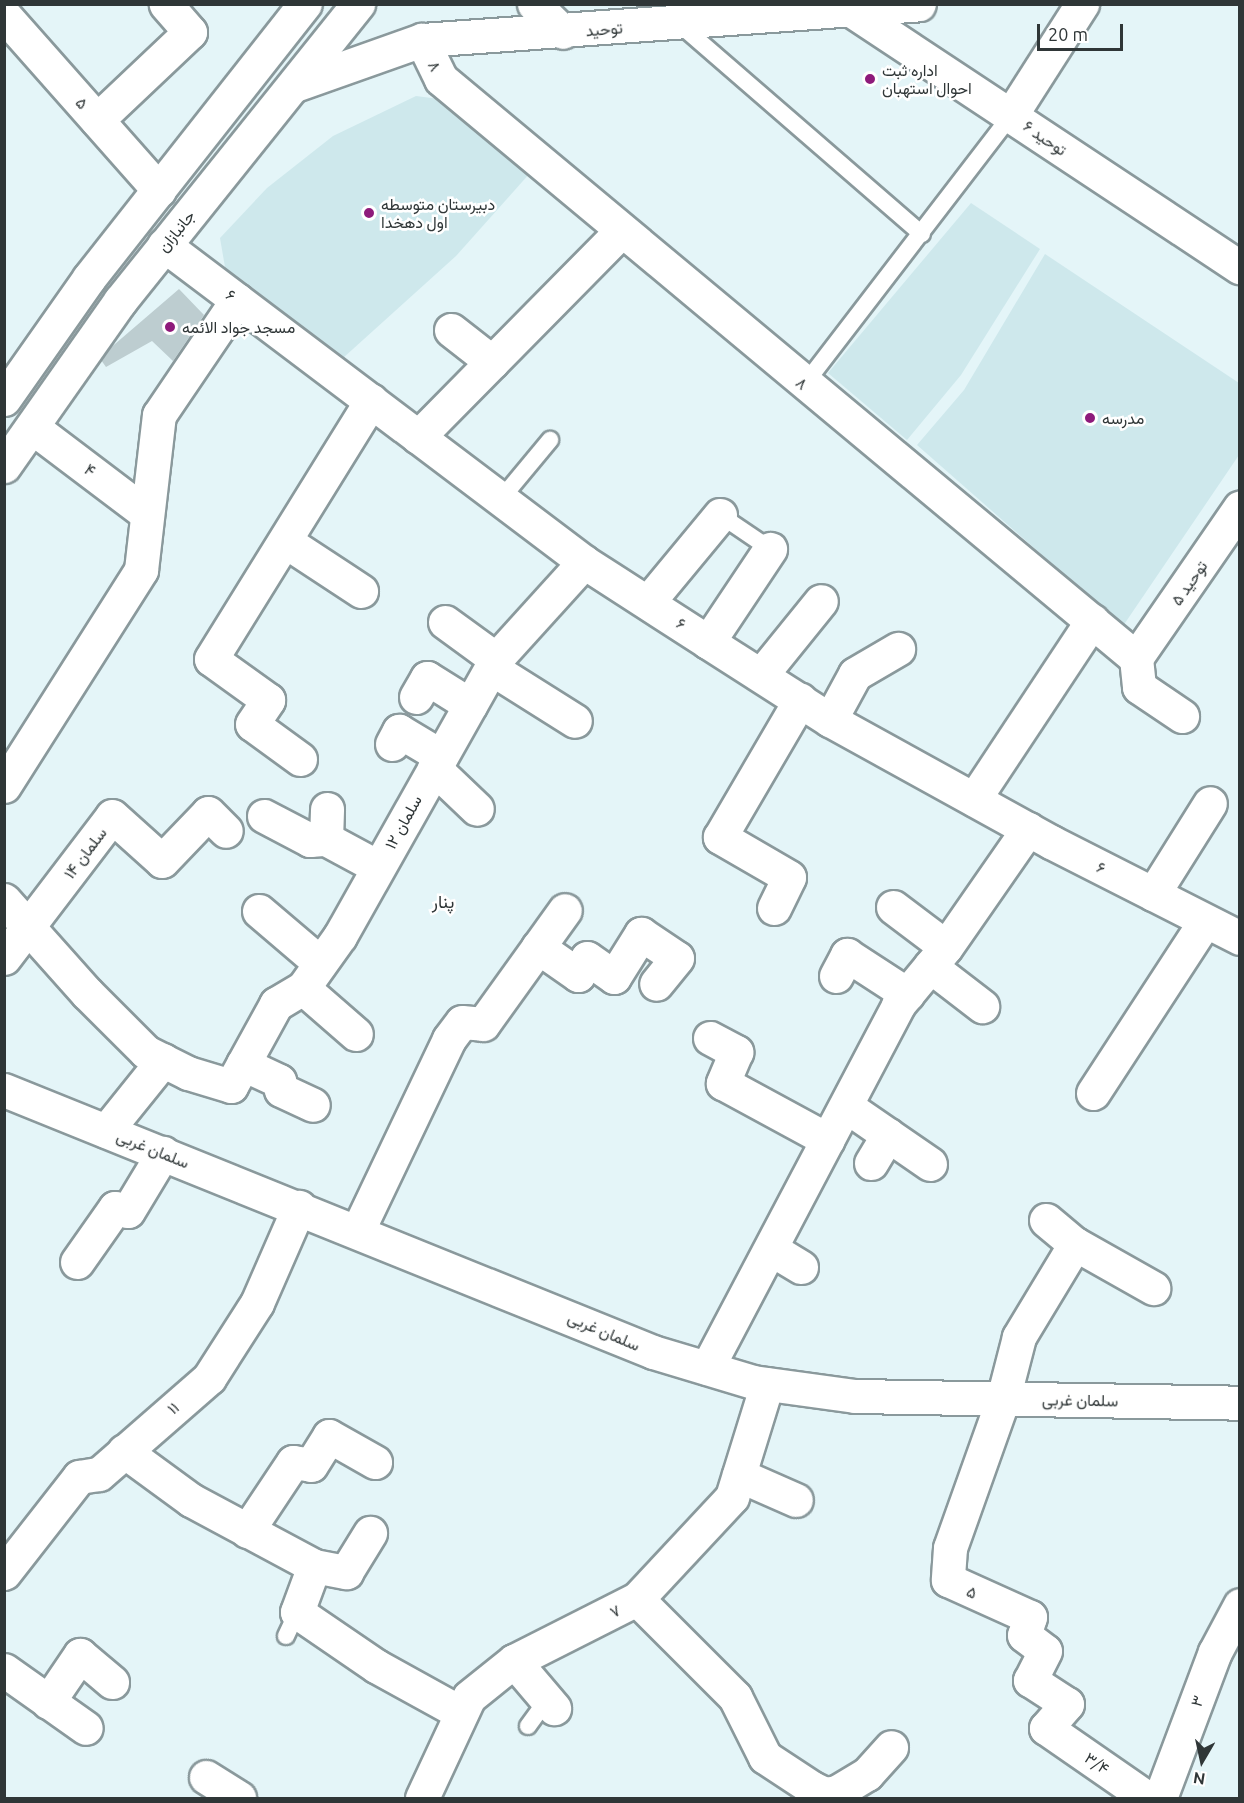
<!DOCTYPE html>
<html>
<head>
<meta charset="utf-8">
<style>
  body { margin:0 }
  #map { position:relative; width:1244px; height:1803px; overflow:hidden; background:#e4f5f8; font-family:Ubuntu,Vazirmatn,sans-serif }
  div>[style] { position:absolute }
  .built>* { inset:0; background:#cee8ec }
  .building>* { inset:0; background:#bdcdd0 }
  .roads { filter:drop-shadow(2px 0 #8a999c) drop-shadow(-2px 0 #8a999c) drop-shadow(0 2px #8a999c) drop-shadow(0 -2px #8a999c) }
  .lane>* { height:16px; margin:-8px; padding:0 8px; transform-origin:8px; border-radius:8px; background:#fff }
  .street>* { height:33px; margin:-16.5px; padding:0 16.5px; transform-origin:16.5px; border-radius:16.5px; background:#fff }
  .secondary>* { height:33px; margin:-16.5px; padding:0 16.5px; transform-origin:16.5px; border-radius:16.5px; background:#fff }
  .dots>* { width:16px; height:16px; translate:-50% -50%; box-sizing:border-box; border:3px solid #fff; border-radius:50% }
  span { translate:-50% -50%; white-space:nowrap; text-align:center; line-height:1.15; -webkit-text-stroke:5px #fff; paint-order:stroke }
  .street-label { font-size:16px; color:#2f3637 }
  .poi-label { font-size:16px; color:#2f3637 }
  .left { translate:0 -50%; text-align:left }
  .neighbourhood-label { font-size:18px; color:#2f3637 }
  .frame { position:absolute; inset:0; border:6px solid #2f3637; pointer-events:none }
  .north { position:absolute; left:1172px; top:1731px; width:60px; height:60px; -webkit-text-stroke:4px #fff; paint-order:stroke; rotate:189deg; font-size:16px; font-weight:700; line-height:24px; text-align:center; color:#2f3637 }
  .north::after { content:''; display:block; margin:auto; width:21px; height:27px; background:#2f3637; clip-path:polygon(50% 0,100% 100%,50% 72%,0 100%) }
  .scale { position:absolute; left:1037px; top:24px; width:86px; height:27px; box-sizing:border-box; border:3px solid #2f3637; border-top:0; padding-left:8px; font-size:18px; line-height:21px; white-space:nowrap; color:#2f3637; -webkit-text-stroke:4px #fff; paint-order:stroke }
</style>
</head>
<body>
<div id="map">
  <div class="built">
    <div style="clip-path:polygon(416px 96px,439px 99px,530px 173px,456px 256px,343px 358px,226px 273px,220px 238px,267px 188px,333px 136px)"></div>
    <div style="clip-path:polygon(971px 203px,1040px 249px,961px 375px,907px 440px,828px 373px)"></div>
    <div style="clip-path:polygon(1045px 254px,1239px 383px,1239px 455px,1123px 626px,917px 445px,964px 390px)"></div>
  </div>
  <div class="building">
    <div style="clip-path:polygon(179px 289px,204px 315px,173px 361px,152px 341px,106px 367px,101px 360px,108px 350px)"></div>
  </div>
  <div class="roads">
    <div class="lane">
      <div style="left:677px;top:22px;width:324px;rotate:40.9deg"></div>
      <div style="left:804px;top:385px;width:340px;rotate:-52.5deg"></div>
      <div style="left:501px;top:499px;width:77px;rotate:-50.3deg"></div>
      <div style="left:720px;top:515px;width:60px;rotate:34.2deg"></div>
      <div style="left:286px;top:1636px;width:26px;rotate:-65deg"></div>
      <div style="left:528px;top:1726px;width:32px;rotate:-54deg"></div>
    </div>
    <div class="street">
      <div style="left:534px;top:4px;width:40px;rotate:44deg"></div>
      <div style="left:851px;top:10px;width:466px;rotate:33.5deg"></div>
      <div style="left:4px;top:15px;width:234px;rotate:48.5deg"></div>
      <div style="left:422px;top:40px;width:43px;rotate:64deg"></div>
      <div style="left:441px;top:79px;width:905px;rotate:39.8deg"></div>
      <div style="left:1136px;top:658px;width:29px;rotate:84deg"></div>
      <div style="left:1139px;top:687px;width:52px;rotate:34deg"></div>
      <div style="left:1011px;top:115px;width:132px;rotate:-57.4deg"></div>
      <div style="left:97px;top:120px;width:128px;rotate:-43.4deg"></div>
      <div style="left:190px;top:32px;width:37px;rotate:-131deg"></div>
      <div style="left:164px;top:245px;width:526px;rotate:37.04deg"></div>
      <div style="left:584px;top:562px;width:148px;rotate:32.8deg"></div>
      <div style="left:708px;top:642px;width:145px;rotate:32.6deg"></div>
      <div style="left:830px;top:720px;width:252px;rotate:28.9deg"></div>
      <div style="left:1051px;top:842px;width:212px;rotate:26.9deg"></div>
      <div style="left:451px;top:330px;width:52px;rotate:38deg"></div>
      <div style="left:32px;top:427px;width:144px;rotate:37.1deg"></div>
      <div style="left:418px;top:437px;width:289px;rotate:-45.4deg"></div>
      <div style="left:285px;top:541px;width:91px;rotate:33.3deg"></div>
      <div style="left:648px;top:602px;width:113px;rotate:-50.4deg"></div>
      <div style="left:445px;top:622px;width:63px;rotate:36deg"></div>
      <div style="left:708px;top:642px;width:112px;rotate:-56.3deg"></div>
      <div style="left:1136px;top:658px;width:183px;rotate:-55.4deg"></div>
      <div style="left:491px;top:668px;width:99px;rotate:32.2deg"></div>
      <div style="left:761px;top:675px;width:95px;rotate:-51deg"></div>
      <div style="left:416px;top:697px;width:22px;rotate:-60deg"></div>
      <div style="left:427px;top:678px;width:51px;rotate:32.1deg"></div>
      <div style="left:830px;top:720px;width:52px;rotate:-61.5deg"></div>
      <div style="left:855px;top:674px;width:50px;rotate:-30.2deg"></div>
      <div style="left:392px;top:744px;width:15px;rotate:-62deg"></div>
      <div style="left:399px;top:731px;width:49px;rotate:30.8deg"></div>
      <div style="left:300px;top:759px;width:59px;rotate:-143.9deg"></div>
      <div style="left:252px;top:724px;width:29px;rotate:-56deg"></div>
      <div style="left:268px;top:700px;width:70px;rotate:-144.3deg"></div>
      <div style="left:211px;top:659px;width:304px;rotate:-58.2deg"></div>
      <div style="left:434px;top:768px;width:59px;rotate:43.6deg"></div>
      <div style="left:4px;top:786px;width:256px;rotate:-57.6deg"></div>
      <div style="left:141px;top:570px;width:156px;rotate:-83.4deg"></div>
      <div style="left:159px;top:415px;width:139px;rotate:-55.9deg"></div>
      <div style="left:974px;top:799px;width:214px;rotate:-56.5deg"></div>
      <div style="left:264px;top:816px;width:52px;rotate:27.6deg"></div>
      <div style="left:310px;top:840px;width:16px;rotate:-4deg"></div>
      <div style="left:326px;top:839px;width:59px;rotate:28.3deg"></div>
      <div style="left:326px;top:839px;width:30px;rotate:-88deg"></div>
      <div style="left:1153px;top:894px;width:107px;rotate:-57.9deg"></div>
      <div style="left:4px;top:900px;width:125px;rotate:48.3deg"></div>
      <div style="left:87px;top:993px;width:83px;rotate:45deg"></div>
      <div style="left:146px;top:1052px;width:47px;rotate:26.6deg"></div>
      <div style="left:188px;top:1073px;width:45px;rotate:16.8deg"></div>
      <div style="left:231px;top:1086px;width:94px;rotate:-61.2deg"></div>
      <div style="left:276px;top:1004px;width:31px;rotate:-31deg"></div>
      <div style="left:303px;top:988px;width:64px;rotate:-54.6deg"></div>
      <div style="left:340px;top:936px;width:318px;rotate:-60.6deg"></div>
      <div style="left:496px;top:659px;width:131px;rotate:-47.8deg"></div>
      <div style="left:893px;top:907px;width:66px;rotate:37deg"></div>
      <div style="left:774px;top:908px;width:34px;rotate:-64deg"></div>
      <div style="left:789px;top:877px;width:80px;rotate:-149.9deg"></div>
      <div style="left:720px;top:837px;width:159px;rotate:-59.7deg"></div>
      <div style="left:259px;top:911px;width:80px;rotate:40.4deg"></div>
      <div style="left:538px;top:947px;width:49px;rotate:35deg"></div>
      <div style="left:578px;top:975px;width:19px;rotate:-62deg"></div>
      <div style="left:587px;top:958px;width:33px;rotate:35deg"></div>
      <div style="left:614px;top:977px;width:51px;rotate:-57.9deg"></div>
      <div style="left:641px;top:934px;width:43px;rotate:33.7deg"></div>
      <div style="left:677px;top:958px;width:33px;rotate:129deg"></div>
      <div style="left:4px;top:958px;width:178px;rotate:-52.7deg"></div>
      <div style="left:112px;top:816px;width:67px;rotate:42deg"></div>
      <div style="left:162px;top:861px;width:66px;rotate:-46.2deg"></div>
      <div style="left:208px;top:813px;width:25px;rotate:45deg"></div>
      <div style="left:930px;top:966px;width:66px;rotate:37.6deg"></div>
      <div style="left:836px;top:976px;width:24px;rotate:-62deg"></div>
      <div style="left:847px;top:955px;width:72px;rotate:33deg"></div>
      <div style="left:303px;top:988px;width:70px;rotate:41deg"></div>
      <div style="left:710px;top:1038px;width:30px;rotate:28deg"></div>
      <div style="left:736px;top:1052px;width:34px;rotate:113deg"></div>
      <div style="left:723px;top:1083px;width:119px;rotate:28.5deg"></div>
      <div style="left:243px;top:1064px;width:40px;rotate:25deg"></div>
      <div style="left:279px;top:1081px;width:9px;rotate:77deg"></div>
      <div style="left:281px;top:1090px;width:35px;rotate:25deg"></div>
      <div style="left:1093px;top:1093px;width:205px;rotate:-56.9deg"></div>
      <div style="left:846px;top:1106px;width:102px;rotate:34.6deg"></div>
      <div style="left:106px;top:1131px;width:91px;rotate:-51.2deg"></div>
      <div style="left:871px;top:1163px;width:33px;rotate:-59deg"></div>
      <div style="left:1046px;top:1220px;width:38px;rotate:40deg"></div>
      <div style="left:1075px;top:1244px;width:90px;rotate:29.4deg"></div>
      <div style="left:358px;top:1230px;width:212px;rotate:-64.5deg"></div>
      <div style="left:449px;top:1039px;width:21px;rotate:-53deg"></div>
      <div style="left:462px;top:1022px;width:21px;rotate:5deg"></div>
      <div style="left:483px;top:1024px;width:140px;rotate:-54.3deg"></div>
      <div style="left:1075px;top:1244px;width:109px;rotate:121.1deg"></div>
      <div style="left:1019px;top:1337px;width:64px;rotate:104.5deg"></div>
      <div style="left:1003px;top:1399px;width:158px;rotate:109.6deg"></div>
      <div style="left:950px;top:1548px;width:32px;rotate:94deg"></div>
      <div style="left:948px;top:1580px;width:90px;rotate:24.3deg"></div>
      <div style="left:1030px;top:1617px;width:19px;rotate:108deg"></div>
      <div style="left:1024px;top:1635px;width:26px;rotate:37deg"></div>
      <div style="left:1045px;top:1651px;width:33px;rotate:117deg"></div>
      <div style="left:1030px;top:1680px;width:44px;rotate:33deg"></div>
      <div style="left:1067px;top:1704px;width:32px;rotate:131deg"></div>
      <div style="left:1046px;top:1728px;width:123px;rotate:34.7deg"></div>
      <div style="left:771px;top:1249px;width:35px;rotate:31deg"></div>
      <div style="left:77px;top:1262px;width:66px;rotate:-54.9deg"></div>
      <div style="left:115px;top:1208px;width:13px;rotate:13deg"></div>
      <div style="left:128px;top:1211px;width:68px;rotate:-58.9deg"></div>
      <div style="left:707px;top:1368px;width:410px;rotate:-62.2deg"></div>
      <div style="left:898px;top:1005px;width:75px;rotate:-50.4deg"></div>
      <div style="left:946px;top:947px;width:144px;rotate:-55.2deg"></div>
      <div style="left:124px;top:1451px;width:83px;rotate:36.2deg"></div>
      <div style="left:191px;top:1500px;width:140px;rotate:28.2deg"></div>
      <div style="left:314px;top:1566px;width:33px;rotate:11deg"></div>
      <div style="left:346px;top:1572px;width:46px;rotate:-58.4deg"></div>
      <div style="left:739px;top:1475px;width:62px;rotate:23.7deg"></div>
      <div style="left:247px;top:1531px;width:83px;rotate:-56.3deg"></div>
      <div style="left:293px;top:1462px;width:18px;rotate:9deg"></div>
      <div style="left:311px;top:1465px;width:34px;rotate:-58deg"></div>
      <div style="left:329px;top:1436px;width:53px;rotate:29.5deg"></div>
      <div style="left:314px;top:1566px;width:49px;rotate:110.3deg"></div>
      <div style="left:297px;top:1612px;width:96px;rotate:34.4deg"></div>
      <div style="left:376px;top:1666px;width:97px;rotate:28.9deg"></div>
      <div style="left:4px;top:1573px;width:122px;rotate:-52deg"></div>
      <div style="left:79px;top:1477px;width:20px;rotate:-9deg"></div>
      <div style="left:99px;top:1474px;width:146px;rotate:-41.1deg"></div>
      <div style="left:209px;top:1378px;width:89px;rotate:-57.4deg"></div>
      <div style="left:257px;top:1303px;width:105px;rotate:-66.4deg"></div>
      <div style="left:637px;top:1599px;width:139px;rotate:45deg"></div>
      <div style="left:735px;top:1697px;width:67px;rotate:63.4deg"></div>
      <div style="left:765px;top:1757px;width:56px;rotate:33.4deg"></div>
      <div style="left:812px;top:1788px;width:14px;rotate:25deg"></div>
      <div style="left:825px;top:1794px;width:12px;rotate:-9deg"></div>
      <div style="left:837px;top:1792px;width:35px;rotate:-31deg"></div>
      <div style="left:867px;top:1774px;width:36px;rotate:-48deg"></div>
      <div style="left:514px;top:1661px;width:62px;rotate:49.6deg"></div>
      <div style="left:4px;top:1670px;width:100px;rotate:35.3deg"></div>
      <div style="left:48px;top:1702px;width:57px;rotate:-55.8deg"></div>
      <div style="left:80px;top:1655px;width:42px;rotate:40.2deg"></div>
      <div style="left:206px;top:1777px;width:39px;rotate:32deg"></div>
      <div style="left:422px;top:1798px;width:111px;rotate:-65deg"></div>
      <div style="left:469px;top:1697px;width:58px;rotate:-38.7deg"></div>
      <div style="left:514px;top:1661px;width:138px;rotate:-26.8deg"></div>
      <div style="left:637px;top:1599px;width:139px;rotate:-47deg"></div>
      <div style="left:732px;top:1497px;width:118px;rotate:-72.8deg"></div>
      <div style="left:1160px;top:1798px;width:156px;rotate:-69.4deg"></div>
      <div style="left:1215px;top:1652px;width:53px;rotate:-62deg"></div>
    </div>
    <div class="secondary">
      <div style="left:295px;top:85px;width:135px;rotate:-19.5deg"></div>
      <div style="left:422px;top:40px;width:498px;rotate:-4.1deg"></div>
      <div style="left:4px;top:399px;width:148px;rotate:-54.9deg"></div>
      <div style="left:89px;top:278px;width:349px;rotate:-51.8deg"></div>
      <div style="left:4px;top:466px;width:202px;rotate:-54.9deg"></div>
      <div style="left:120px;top:301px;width:381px;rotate:-51.3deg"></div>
      <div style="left:4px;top:1090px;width:700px;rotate:21.98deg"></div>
      <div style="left:653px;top:1352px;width:104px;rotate:16.7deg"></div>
      <div style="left:753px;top:1382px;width:103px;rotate:7.8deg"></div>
      <div style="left:855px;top:1396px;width:385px;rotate:1deg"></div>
    </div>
  </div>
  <div class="dots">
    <div style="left:870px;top:79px;background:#8e1a7b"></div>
    <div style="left:369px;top:213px;background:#8e1a7b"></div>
    <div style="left:170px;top:327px;background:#8e1a7b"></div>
    <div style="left:1090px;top:418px;background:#8e1a7b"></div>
  </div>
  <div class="street-label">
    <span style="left:604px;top:29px;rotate:-5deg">توحید</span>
    <span style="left:435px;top:66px;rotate:64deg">۸</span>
    <span style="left:82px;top:103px;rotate:49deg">۵</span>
    <span style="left:1045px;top:138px;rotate:34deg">توحید ۶</span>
    <span style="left:176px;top:231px;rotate:-51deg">جانبازان</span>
    <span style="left:231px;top:295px;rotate:37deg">۶</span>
    <span style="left:802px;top:383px;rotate:40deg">۸</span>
    <span style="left:90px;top:470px;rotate:37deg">۴</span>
    <span style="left:1189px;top:583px;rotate:-55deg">توحید ۵</span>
    <span style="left:681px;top:624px;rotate:33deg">۶</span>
    <span style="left:403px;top:822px;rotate:-61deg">سلمان ۱۲</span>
    <span style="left:85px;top:853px;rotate:-53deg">سلمان ۱۴</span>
    <span style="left:1101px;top:868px;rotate:27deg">۶</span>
    <span style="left:153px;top:1149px;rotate:22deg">سلمان غربی</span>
    <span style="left:604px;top:1331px;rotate:23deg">سلمان غربی</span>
    <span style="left:1080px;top:1400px;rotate:1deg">سلمان غربی</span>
    <span style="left:173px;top:1408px;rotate:-40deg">۱۱</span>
    <span style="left:972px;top:1592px;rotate:26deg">۵</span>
    <span style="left:615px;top:1611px;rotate:-27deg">۷</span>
    <span style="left:1197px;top:1701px;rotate:-70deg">۳</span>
    <span style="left:1097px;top:1763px;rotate:35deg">۳/۴</span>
  </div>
  <div class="poi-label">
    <span class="left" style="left:882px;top:79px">اداره ثبت<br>احوال استهبان</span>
    <span class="left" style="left:381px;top:213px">دبیرستان متوسطه<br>اول دهخدا</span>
    <span class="left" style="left:182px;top:327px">مسجد جواد الائمه</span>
    <span class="left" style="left:1102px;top:418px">مدرسه</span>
  </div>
  <div class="neighbourhood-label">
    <span style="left:443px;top:901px">پنار</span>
  </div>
  <div class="frame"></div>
  <div class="north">N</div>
  <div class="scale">20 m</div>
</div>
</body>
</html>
